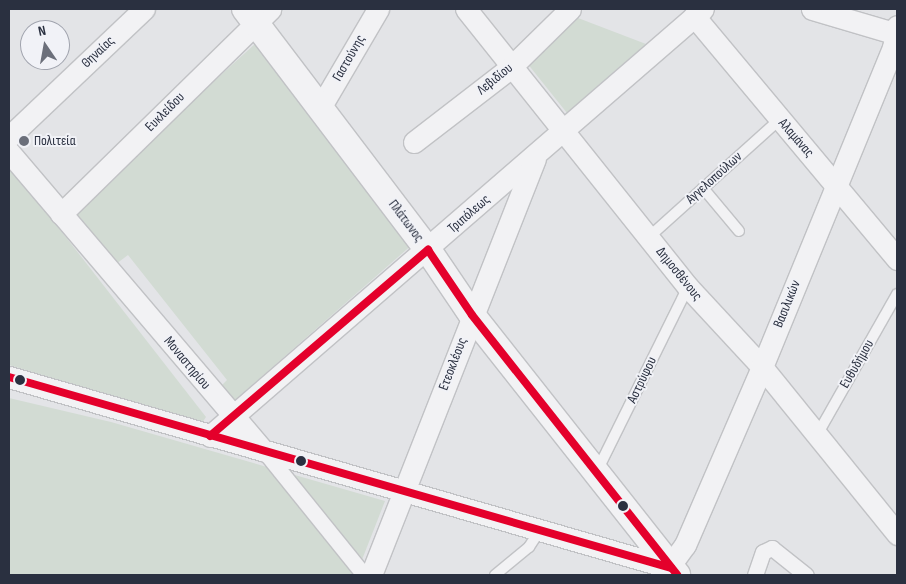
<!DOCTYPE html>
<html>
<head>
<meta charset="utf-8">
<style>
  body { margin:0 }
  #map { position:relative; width:906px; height:584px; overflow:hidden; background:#e3e4e7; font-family:"Sofia Sans Condensed",sans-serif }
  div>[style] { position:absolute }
  .green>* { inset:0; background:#d2dbd3 }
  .roads { filter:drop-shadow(1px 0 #c1c2c5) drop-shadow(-1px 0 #c1c2c5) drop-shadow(0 1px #c1c2c5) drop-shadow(0 -1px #c1c2c5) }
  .service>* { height:10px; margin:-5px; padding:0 5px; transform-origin:5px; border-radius:5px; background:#f2f2f4 }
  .pedestrian>* { height:15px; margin:-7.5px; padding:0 7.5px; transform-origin:7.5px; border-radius:7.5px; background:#f2f2f4 }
  .minor>* { height:21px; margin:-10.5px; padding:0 10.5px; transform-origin:10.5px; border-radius:10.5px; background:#f2f2f4 }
  .tertiary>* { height:26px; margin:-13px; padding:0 13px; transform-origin:13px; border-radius:13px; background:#f2f2f4 }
  .bus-1>* { height:8px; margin:-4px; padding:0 4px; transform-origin:4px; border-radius:4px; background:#e4002b }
  .dots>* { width:14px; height:14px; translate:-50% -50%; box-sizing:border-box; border:2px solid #f1f2f7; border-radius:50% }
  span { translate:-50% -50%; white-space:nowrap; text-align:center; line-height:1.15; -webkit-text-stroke:4px #f1f2f7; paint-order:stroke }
  .street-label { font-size:14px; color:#2a3040 }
  .poi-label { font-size:14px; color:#2a3040 }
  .left { translate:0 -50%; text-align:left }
  .frame { position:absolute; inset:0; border:10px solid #2a3040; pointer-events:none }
  .north { position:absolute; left:20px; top:20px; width:50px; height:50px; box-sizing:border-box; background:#f1f2f7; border:1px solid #a1a4ae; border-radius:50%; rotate:348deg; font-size:14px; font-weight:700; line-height:20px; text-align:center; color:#2a3040 }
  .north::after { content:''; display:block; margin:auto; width:18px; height:22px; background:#6b6f7a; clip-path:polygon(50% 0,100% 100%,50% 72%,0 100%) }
</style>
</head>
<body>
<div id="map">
  <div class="green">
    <div style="clip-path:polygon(578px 18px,646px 44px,567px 113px,527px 63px)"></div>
    <div style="clip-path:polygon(256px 43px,414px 243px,235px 400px,222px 385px,227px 380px,128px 255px,116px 264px,76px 213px,78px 205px)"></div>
    <div style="clip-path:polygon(9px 164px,206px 417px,202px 423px,9px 365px)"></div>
    <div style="clip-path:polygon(9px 398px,111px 422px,385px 501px,356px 575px,9px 575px)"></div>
  </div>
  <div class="roads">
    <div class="service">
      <div style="left:703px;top:188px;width:56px;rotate:50.1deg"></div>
      <div style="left:649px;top:237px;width:176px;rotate:-42deg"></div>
      <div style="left:817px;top:435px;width:162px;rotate:-60.4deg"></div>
      <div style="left:597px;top:471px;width:205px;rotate:-63.7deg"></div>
      <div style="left:495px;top:575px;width:44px;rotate:-39.5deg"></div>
      <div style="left:529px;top:547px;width:20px;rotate:-57deg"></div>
    </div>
    <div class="pedestrian">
      <div style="left:264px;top:451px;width:159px;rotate:51.1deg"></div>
      <div style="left:755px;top:575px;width:24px;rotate:-71deg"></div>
      <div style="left:763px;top:552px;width:10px;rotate:-24deg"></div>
      <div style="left:772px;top:548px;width:43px;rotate:38.5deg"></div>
    </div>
    <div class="minor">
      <div style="left:466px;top:9px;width:356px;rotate:51.4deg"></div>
      <div style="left:688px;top:287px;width:109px;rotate:47.2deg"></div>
      <div style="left:762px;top:367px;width:215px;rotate:51deg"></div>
      <div style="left:812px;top:9px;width:89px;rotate:16.4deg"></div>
      <div style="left:694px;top:16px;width:317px;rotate:50.1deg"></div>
      <div style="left:320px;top:108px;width:115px;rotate:-59.6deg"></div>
      <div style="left:9px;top:137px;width:186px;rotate:-43.5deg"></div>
      <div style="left:414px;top:142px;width:121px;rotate:-37.6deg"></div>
      <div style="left:510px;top:68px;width:84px;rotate:-44.5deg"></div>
      <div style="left:9px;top:152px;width:392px;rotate:49.6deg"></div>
      <div style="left:61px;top:214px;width:293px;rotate:-44.4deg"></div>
      <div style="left:9px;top:377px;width:689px;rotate:16.09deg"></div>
      <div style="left:210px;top:436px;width:652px;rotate:-40.9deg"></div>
      <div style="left:371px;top:575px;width:447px;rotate:-68.5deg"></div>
      <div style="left:663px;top:575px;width:37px;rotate:-54deg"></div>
      <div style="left:685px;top:545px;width:194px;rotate:-66.6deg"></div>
      <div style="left:762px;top:367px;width:345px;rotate:-67.7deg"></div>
      <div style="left:893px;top:48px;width:22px;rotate:-80deg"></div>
    </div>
    <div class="tertiary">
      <div style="left:245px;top:9px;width:303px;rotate:52.8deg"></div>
      <div style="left:428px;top:250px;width:78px;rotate:55.9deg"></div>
      <div style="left:472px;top:315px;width:331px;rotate:51.7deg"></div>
    </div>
  </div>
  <div class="bus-1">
    <div style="left:428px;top:250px;width:78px;rotate:55.9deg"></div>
    <div style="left:472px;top:315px;width:331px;rotate:51.7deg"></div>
    <div style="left:9px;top:377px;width:689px;rotate:16.09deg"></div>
    <div style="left:210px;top:436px;width:287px;rotate:-40.5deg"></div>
  </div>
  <div class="dots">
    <div style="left:24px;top:141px;background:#6b6f7a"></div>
    <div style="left:20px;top:380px;background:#2a3040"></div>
    <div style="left:301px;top:461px;background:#2a3040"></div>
    <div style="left:623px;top:506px;background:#2a3040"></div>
  </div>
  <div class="street-label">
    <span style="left:98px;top:52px;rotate:-43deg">Θηναίας</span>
    <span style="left:349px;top:58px;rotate:-60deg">Γαστούνης</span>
    <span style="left:495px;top:79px;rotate:-39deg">Λεβιδίου</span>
    <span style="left:165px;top:112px;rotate:-45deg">Ευκλείδου</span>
    <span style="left:796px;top:138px;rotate:49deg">Αλαμάνας</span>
    <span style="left:714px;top:178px;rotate:-42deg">Αγγελοπούλων</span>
    <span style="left:469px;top:214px;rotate:-41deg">Τριπόλεως</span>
    <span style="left:406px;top:221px;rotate:53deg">Πλάτωνος</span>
    <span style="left:679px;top:274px;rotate:51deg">Δημοσθένους</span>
    <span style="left:787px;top:304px;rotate:-68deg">Βασιλικών</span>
    <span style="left:187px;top:363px;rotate:50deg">Μοναστηρίου</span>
    <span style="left:453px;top:364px;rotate:-69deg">Ετεοκλέους</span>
    <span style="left:857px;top:364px;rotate:-60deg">Ευθυδήμου</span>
    <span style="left:642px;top:380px;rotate:-64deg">Αστρύφου</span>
  </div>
  <div class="poi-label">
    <span class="left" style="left:34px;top:141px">Πολιτεία</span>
  </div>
  <div class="frame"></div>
  <div class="north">N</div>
</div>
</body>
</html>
